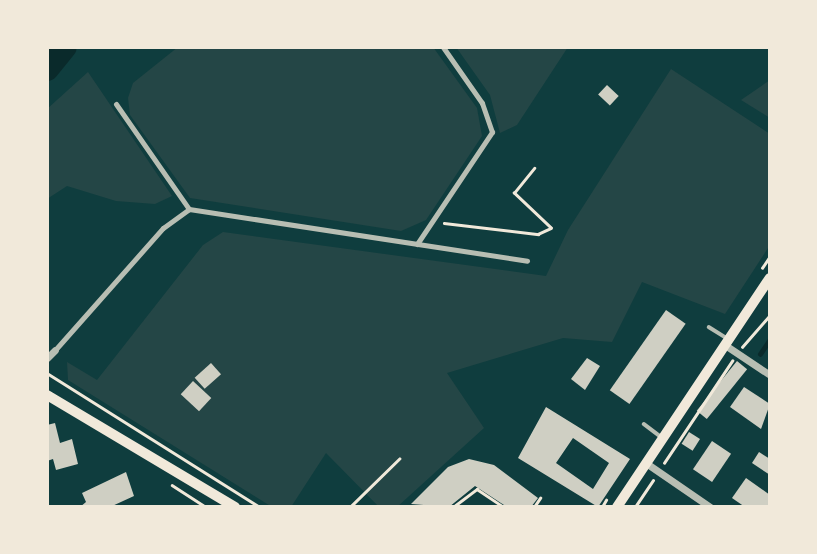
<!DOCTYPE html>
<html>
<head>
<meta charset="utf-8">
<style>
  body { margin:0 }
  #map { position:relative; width:817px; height:554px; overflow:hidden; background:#0f3d3e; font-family:Arial,sans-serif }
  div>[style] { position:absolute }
  .green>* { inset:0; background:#244646 }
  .stream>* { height:4.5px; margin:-2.25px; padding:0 2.25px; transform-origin:2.25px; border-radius:2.25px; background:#0a2a2b }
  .river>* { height:24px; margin:-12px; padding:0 12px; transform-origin:12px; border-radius:12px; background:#0a2a2b }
  .building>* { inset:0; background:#cfcfc3; transform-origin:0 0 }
  .path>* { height:2.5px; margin:-1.25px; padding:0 1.25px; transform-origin:1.25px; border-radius:1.25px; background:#f1e9da }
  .service>* { height:3.5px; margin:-1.75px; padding:0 1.75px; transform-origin:1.75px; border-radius:1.75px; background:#b8beb3 }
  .pedestrian>* { height:5px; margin:-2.5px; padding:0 2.5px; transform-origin:2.5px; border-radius:2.5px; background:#b8beb3 }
  .minor>* { height:7px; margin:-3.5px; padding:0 3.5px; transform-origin:3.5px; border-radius:3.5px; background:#b8beb3 }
  .secondary>* { height:10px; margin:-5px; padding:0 5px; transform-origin:5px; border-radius:5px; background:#f1e9da }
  span { translate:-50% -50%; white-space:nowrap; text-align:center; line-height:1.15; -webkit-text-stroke:6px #f1e9da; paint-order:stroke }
  .frame { position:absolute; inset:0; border:49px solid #f1e9da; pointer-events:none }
</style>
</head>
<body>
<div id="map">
  <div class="green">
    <div style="clip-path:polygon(178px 47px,433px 47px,477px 108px,482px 136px,426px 220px,401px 231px,190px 198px,130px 115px,128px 98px,133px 83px)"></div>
    <div style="clip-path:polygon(456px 47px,568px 47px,517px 125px,500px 133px,490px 95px)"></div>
    <div style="clip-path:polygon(671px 69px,770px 134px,770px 245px,725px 314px,642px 282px,612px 342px,563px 338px,447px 373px,484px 428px,397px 507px,379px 507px,326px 453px,291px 507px,272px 507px,68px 380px,67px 362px,97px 380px,203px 245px,223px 232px,546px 276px,568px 230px)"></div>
    <div style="clip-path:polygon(88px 72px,172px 196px,155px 204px,116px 201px,67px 186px,47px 199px,47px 109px)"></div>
    <div style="clip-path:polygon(770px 80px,770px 118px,741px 100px)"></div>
  </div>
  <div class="stream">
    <div style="left:760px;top:354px;width:18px;rotate:-56deg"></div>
  </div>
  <div class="river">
    <div style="left:47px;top:69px;width:28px;rotate:-51deg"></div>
  </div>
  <div class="building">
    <div style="left:607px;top:85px;width:16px;height:13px;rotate:43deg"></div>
    <div style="left:666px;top:310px;width:24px;height:98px;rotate:35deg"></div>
    <div style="clip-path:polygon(587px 358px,600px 366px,585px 390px,571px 379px)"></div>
    <div style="left:737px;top:361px;width:13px;height:64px;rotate:39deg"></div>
    <div style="left:211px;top:363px;width:15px;height:22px;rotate:48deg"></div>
    <div style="left:193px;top:381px;width:25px;height:18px;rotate:43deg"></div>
    <div style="clip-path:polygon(744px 387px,770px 404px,761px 429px,730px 407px)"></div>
    <div style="clip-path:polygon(evenodd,546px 407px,630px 459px,598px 507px,518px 458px,546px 407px,573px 438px,609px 463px,593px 489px,556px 463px,573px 438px)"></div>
    <div style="clip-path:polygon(55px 423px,60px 443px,72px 439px,78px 464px,56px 470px,53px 459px,47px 461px,47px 425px)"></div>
    <div style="left:689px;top:432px;width:13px;height:14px;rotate:32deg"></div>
    <div style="left:712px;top:441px;width:23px;height:34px;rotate:34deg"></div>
    <div style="clip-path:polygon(759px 452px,770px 459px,770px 475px,752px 463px)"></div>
    <div style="clip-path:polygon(469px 459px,494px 465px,538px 498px,531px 507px,507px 507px,475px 486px,449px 507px,411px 504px,448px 467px)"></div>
    <div style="clip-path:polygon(126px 472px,134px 496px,110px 507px,80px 507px,86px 502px,82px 493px)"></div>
    <div style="clip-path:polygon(746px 478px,770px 495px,770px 507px,745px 507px,732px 498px)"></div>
  </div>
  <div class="path">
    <div style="left:444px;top:223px;width:95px;rotate:6.7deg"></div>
    <div style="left:538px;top:234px;width:14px;rotate:-25deg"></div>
    <div style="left:551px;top:228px;width:51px;rotate:-136.6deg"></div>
    <div style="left:514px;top:193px;width:32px;rotate:-51deg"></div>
    <div style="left:762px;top:268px;width:14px;rotate:-56deg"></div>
    <div style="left:742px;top:347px;width:43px;rotate:-48.8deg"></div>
    <div style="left:47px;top:373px;width:252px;rotate:32.2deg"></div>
    <div style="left:664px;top:463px;width:123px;rotate:-56.3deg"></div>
    <div style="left:172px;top:485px;width:40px;rotate:32.9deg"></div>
    <div style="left:350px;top:507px;width:69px;rotate:-44.4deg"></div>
    <div style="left:453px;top:507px;width:30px;rotate:-37deg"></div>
    <div style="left:477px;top:489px;width:32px;rotate:34deg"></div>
    <div style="left:534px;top:507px;width:11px;rotate:-56deg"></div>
    <div style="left:602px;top:507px;width:8px;rotate:-60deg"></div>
    <div style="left:635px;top:507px;width:32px;rotate:-56deg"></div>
  </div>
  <div class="service">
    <div style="left:709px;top:327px;width:22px;rotate:32deg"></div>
    <div style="left:644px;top:424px;width:21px;rotate:37deg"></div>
  </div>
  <div class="pedestrian">
    <div style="left:116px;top:104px;width:128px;rotate:55.2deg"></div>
    <div style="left:189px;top:209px;width:342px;rotate:8.7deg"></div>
    <div style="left:417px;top:244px;width:135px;rotate:-56.2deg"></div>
    <div style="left:492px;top:132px;width:31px;rotate:-109deg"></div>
    <div style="left:482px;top:103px;width:68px;rotate:-124.9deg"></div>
    <div style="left:55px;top:350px;width:163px;rotate:-48.5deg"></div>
    <div style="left:163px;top:228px;width:32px;rotate:-36deg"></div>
  </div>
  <div class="minor">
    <div style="left:725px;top:345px;width:54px;rotate:33.7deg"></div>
    <div style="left:47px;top:358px;width:11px;rotate:-45deg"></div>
    <div style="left:646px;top:463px;width:78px;rotate:34.5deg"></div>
  </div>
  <div class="secondary">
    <div style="left:47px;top:395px;width:219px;rotate:30.8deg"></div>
    <div style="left:617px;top:507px;width:275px;rotate:-56.3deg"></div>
  </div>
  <div class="frame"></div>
</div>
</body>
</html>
